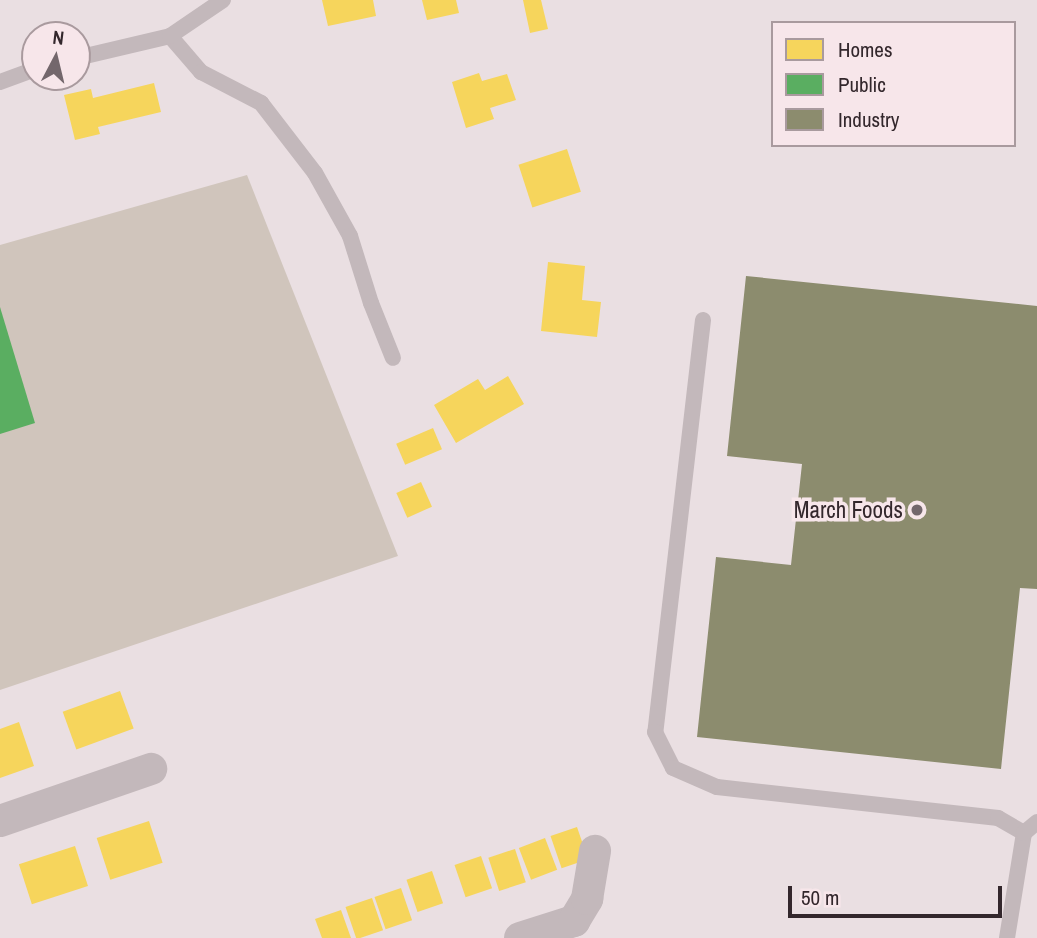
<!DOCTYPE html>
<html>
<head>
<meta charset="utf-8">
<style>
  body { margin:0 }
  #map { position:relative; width:1037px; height:938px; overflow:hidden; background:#eadfe2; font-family:"Archivo Narrow",sans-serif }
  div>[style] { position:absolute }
  .green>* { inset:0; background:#d0c5bc }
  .homes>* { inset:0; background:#f6d55c; transform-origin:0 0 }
  .public>* { inset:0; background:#5aae61 }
  .industry>* { inset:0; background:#8c8c6e }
  .service>* { height:16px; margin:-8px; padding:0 8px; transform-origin:8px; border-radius:8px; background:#c3b8bb }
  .minor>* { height:32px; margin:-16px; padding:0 16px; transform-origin:16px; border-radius:16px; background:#c3b8bb }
  .dots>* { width:19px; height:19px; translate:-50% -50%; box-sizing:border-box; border:4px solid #f7e6ea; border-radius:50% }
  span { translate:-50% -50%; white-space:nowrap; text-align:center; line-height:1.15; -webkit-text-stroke:7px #f7e6ea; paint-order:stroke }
  .poi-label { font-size:23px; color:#33272c }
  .right { translate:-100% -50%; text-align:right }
  .legend { position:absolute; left:771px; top:21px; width:245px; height:126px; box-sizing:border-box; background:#f7e6ea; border:2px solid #a99a9e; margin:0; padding:9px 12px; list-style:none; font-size:21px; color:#33272c }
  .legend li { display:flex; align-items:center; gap:14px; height:35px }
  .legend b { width:35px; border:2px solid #a99a9e }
  .north { position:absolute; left:21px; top:21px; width:70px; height:70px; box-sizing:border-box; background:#f7e6ea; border:2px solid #a99a9e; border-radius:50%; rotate:7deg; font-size:19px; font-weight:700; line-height:28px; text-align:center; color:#33272c }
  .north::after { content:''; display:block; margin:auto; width:24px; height:32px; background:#73676c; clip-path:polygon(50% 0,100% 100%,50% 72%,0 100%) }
  .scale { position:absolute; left:788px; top:886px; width:214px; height:32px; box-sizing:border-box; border:4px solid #33272c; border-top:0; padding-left:9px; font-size:21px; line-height:24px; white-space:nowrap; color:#33272c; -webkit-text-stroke:5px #f7e6ea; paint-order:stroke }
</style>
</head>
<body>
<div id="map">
  <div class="green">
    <div style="clip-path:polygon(247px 175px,398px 556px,0 690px,0 245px)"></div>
  </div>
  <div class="homes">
    <div style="clip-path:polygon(322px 0,373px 0,376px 16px,328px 26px)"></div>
    <div style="clip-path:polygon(422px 0,456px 0,459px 13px,427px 20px)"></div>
    <div style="clip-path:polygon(523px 0,541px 0,548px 29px,530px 33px)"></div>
    <div style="clip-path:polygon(479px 73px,482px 81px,507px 74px,516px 100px,490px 108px,494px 119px,466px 128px,452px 82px)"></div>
    <div style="clip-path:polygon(154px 83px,161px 112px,98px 127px,100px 134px,75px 140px,64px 95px,91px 89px,93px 98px)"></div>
    <div style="left:567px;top:149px;width:45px;height:51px;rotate:72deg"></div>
    <div style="clip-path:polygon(548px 262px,585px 266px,582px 300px,601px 302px,597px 337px,541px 331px)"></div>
    <div style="clip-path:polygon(508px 376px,524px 404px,456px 443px,434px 405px,478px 379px,485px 390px)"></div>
    <div style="left:433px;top:428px;width:23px;height:40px;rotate:67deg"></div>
    <div style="left:421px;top:482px;width:27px;height:27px;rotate:66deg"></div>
    <div style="left:120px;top:691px;width:40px;height:61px;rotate:70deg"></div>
    <div style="clip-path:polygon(19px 722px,34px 766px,0 778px,0 729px)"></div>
    <div style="left:149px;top:821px;width:44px;height:55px;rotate:72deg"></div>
    <div style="left:577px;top:827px;width:34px;height:28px;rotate:71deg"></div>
    <div style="left:545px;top:838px;width:34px;height:28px;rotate:69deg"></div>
    <div style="left:75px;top:846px;width:42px;height:59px;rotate:72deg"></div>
    <div style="left:515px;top:849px;width:35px;height:28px;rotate:72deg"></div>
    <div style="left:481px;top:856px;width:34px;height:28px;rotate:71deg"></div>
    <div style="left:432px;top:871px;width:34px;height:27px;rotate:71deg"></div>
    <div style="left:401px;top:888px;width:34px;height:28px;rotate:71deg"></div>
    <div style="left:372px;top:898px;width:34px;height:28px;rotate:71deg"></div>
    <div style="clip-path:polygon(341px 910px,351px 938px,322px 938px,315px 919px)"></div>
  </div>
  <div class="public">
    <div style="clip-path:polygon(0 307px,35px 423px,0 434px)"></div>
  </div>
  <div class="industry">
    <div style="clip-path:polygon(746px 276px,1037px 306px,1037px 589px,1020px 588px,1001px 769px,697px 737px,716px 557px,791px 565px,802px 464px,727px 456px)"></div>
  </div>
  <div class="service">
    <div style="left:170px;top:36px;width:48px;rotate:49.3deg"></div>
    <div style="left:201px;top:72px;width:68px;rotate:27.3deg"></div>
    <div style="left:261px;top:103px;width:88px;rotate:52.4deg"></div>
    <div style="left:315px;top:173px;width:72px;rotate:60.9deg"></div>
    <div style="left:350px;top:236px;width:70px;rotate:72.6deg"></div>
    <div style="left:371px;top:303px;width:59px;rotate:68.2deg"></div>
    <div style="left:77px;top:58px;width:96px;rotate:-13.3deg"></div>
    <div style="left:170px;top:36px;width:64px;rotate:-34.2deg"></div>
    <div style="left:0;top:82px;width:37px;rotate:-20deg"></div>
    <div style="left:703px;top:320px;width:415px;rotate:96.6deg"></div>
    <div style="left:655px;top:732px;width:40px;rotate:63.4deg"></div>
    <div style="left:673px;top:768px;width:48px;rotate:23.4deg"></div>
    <div style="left:717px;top:787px;width:283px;rotate:6.3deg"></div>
    <div style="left:998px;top:818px;width:30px;rotate:30deg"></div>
    <div style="left:1007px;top:938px;width:106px;rotate:-80.8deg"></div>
    <div style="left:1024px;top:833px;width:17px;rotate:-40deg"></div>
  </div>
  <div class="minor">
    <div style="left:0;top:821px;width:160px;rotate:-19deg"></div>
    <div style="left:520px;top:938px;width:57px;rotate:-17.5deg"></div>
    <div style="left:574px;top:921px;width:26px;rotate:-59deg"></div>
    <div style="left:587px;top:899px;width:49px;rotate:-80.5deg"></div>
  </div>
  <div class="dots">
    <div style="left:917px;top:510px;background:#73676c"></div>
  </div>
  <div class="poi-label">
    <span class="right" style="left:903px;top:510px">March Foods</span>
  </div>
  <ul class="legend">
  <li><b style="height:19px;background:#f6d55c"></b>Homes</li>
  <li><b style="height:19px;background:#5aae61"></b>Public</li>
  <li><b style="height:19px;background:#8c8c6e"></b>Industry</li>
  </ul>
  <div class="north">N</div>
  <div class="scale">50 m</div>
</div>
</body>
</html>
